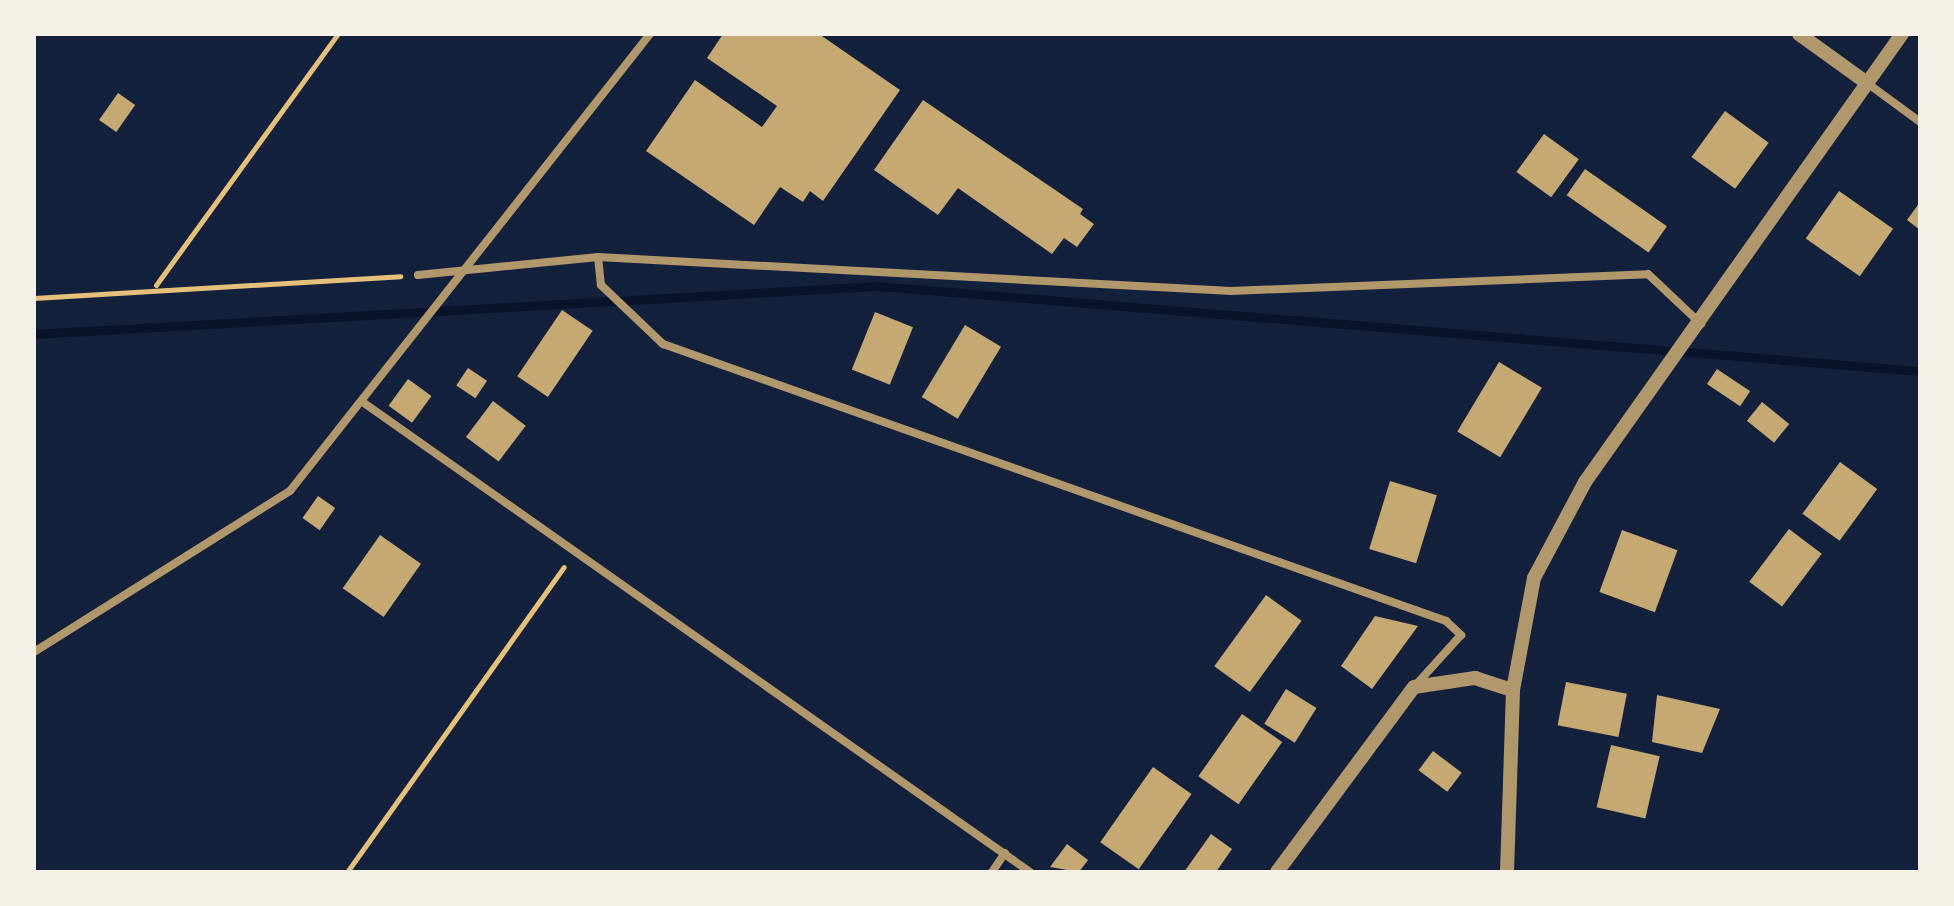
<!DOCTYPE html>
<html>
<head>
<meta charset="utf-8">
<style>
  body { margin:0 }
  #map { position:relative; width:1954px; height:906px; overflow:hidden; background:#14213d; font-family:"IBM Plex Sans",sans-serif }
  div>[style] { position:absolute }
  .stream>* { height:9px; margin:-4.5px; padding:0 4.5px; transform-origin:4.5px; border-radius:4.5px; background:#0b132b }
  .building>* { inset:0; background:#c6a872; transform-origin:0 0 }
  .path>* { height:5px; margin:-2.5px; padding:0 2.5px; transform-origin:2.5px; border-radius:2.5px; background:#e5c07b }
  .minor>* { height:8px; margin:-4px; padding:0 4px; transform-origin:4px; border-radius:4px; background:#b1986c }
  .tertiary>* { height:14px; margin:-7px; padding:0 7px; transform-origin:7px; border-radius:7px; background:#b1986c }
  span { translate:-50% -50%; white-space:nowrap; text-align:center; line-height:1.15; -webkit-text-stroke:8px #f6f1e7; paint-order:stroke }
  .frame { position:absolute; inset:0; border:36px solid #f6f1e7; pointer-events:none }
</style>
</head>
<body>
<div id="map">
  <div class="stream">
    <div style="left:34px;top:334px;width:844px;rotate:-3.26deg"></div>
    <div style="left:877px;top:286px;width:1046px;rotate:4.66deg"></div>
  </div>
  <div class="building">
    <div style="clip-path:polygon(723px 34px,819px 34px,900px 90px,823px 201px,810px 191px,803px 202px,780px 187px,754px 225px,646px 151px,695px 80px,762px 127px,777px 106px,707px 58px)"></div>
    <div style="left:118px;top:93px;width:21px;height:33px;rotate:35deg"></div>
    <div style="clip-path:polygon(923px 100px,1083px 209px,1080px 214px,1094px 224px,1077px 247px,1064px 238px,1052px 254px,958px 188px,938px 215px,874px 170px)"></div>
    <div style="left:1725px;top:111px;width:54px;height:57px;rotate:36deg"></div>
    <div style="left:1544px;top:134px;width:43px;height:47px;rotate:36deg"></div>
    <div style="left:1585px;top:169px;width:100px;height:32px;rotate:35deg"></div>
    <div style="left:1839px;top:191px;width:66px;height:58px;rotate:35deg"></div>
    <div style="clip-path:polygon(1920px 202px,1920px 230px,1907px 220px)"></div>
    <div style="left:562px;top:310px;width:37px;height:80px;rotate:34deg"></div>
    <div style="left:875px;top:312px;width:41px;height:62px;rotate:22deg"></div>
    <div style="left:965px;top:325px;width:42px;height:84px;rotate:31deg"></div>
    <div style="left:1499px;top:362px;width:50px;height:81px;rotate:31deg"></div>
    <div style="left:468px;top:368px;width:23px;height:21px;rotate:34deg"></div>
    <div style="left:1717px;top:369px;width:40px;height:18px;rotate:34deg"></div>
    <div style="left:408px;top:379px;width:29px;height:33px;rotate:36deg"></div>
    <div style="left:493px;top:401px;width:41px;height:45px;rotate:37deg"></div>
    <div style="left:1762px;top:402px;width:35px;height:24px;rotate:39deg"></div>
    <div style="left:1840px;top:462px;width:46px;height:64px;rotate:36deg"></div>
    <div style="left:1390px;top:481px;width:49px;height:71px;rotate:17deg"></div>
    <div style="left:318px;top:496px;width:21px;height:27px;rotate:35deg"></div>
    <div style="left:1789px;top:529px;width:41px;height:66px;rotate:37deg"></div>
    <div style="left:1622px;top:530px;width:59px;height:66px;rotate:20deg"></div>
    <div style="left:380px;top:535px;width:50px;height:65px;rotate:35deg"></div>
    <div style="left:1266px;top:595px;width:44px;height:88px;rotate:36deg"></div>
    <div style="clip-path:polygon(1375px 616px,1418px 626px,1372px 689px,1341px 666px)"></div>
    <div style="left:1566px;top:682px;width:62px;height:44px;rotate:11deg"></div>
    <div style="left:1286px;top:689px;width:36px;height:41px;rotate:32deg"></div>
    <div style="clip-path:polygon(1657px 695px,1720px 709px,1702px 753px,1652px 742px)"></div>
    <div style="left:1242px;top:714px;width:49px;height:76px;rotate:35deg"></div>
    <div style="left:1611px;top:745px;width:50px;height:64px;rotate:13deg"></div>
    <div style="left:1433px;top:751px;width:36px;height:24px;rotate:37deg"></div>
    <div style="left:1153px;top:767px;width:47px;height:92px;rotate:35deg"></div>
    <div style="clip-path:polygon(1211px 834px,1232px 849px,1216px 872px,1184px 872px)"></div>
    <div style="clip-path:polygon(1067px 844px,1088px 860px,1079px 872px,1050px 867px)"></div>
  </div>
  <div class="path">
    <div style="left:156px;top:285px;width:310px;rotate:-54.1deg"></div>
    <div style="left:34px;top:298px;width:367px;rotate:-3.4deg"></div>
    <div style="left:347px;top:872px;width:374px;rotate:-54.6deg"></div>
  </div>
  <div class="minor">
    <div style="left:1867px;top:83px;width:66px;rotate:36.3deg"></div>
    <div style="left:598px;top:257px;width:28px;rotate:84deg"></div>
    <div style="left:601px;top:285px;width:86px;rotate:43.6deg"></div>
    <div style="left:663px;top:344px;width:831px;rotate:19.48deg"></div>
    <div style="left:1446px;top:621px;width:21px;rotate:43deg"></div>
    <div style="left:1461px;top:635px;width:70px;rotate:132.1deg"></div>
    <div style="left:418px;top:275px;width:181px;rotate:-5.7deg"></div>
    <div style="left:598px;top:257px;width:634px;rotate:3.07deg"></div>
    <div style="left:1231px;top:291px;width:417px;rotate:-2.3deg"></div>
    <div style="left:1648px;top:274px;width:73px;rotate:43.3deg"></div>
    <div style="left:364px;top:403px;width:815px;rotate:35.15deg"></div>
    <div style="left:34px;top:652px;width:302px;rotate:-32.2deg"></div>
    <div style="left:290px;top:491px;width:582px;rotate:-51.77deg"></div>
    <div style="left:992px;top:872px;width:23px;rotate:-56deg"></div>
  </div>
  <div class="tertiary">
    <div style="left:1799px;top:34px;width:84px;rotate:35.8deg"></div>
    <div style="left:1277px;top:872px;width:230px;rotate:-53.5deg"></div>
    <div style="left:1414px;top:687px;width:62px;rotate:-8.4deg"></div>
    <div style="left:1475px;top:678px;width:40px;rotate:18deg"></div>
    <div style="left:1507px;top:872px;width:182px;rotate:-88.1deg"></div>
    <div style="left:1513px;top:690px;width:114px;rotate:-79.4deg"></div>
    <div style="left:1534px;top:578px;width:109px;rotate:-62deg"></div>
    <div style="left:1585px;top:482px;width:549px;rotate:-54.72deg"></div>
  </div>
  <div class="frame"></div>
</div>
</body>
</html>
